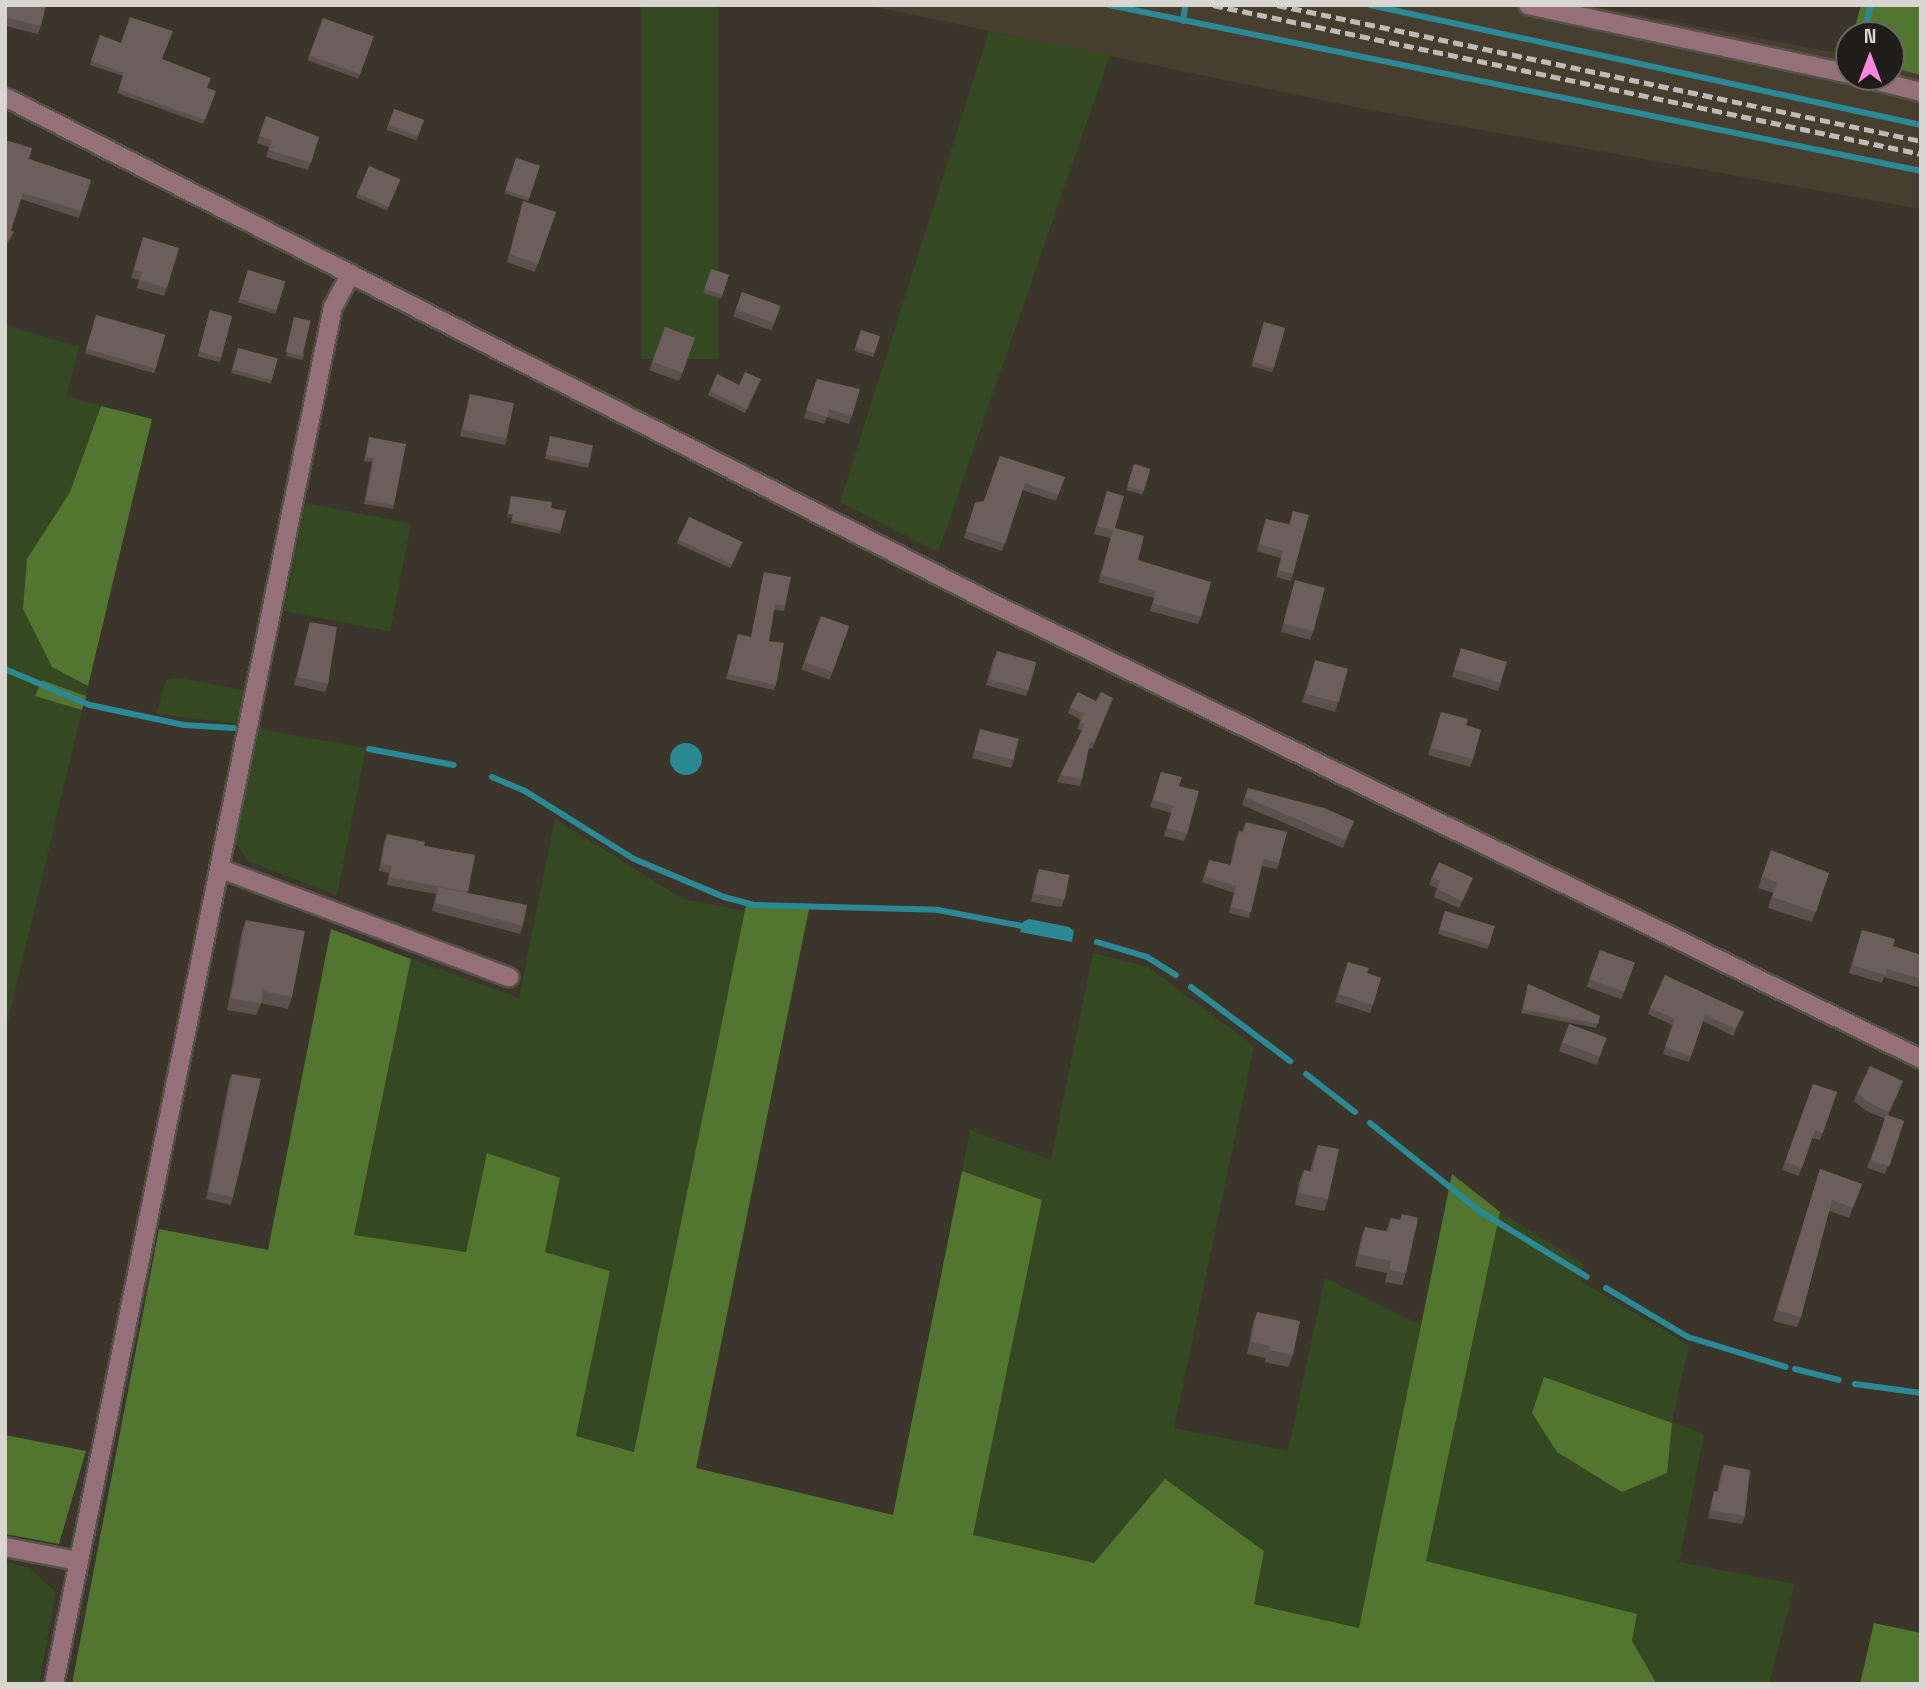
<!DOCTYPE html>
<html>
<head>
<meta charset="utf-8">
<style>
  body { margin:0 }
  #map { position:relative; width:1926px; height:1689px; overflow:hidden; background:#3b352b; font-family:"Space Grotesk",sans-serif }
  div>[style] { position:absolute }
  .built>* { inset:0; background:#473e2f }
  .green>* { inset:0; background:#344921; transform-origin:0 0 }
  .forest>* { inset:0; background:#52762f }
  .water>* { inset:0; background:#2a8994 }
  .round { border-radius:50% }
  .stream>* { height:6px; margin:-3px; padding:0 3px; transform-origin:3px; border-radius:3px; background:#2a8994 }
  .roads { filter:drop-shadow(2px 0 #575249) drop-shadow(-2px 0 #575249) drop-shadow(0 2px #575249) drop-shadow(0 -2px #575249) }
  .minor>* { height:18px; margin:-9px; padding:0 9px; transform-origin:9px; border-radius:9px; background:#967079 }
  .rail>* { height:5px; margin-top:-2.5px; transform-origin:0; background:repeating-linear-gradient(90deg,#bebab4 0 10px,transparent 0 15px) }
  .wall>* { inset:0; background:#5c514e; transform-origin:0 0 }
  .shaded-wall>* { inset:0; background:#4b4240 }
  .building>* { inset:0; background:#6b5e5b; transform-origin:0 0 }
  span { translate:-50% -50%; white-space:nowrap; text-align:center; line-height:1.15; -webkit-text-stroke:7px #1f1d19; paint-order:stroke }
  .frame { position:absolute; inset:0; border:7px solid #d9d5d0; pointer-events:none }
  .north { position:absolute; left:1835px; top:21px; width:70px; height:70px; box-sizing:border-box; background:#1f1d19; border:2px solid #696762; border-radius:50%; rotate:0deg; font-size:19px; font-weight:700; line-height:28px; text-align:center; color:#d9d5d0 }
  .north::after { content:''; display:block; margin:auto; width:24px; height:32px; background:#ff85df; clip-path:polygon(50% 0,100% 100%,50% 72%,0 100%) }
</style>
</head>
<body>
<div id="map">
  <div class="built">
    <div style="clip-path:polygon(866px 5px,1588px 5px,1847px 55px,1849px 77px,1891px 77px,1891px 67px,1921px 75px,1921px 209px,1360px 108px)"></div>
  </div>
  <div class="green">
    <div style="left:641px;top:5px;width:77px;height:354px"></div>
    <div style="clip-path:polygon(989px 31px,1110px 55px,938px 552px,840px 502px)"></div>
    <div style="clip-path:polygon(5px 325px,79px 347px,66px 396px,101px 406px,70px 492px,27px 559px,52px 667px,88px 686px,86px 696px,42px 680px,35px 695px,82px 710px,5px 1033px)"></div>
    <div style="left:305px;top:503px;width:108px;height:110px;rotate:11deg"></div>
    <div style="clip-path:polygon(179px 678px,248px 691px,241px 724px,156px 714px,166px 680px)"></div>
    <div style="clip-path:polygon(258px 729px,366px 748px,337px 895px,248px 861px,235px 842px)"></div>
    <div style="clip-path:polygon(555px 819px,683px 899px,745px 911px,635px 1452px,576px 1436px,610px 1271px,545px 1252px,487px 1154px,466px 1252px,354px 1236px,411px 959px,519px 998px)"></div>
    <div style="clip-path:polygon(1093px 953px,1148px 967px,1254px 1046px,1174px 1428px,1288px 1451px,1325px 1278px,1421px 1325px,1359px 1629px,973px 1535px,1042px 1200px,962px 1171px,970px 1130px,1051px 1160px)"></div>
    <div style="clip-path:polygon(1500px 1212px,1584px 1264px,1581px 1281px,1689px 1345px,1672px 1422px,1704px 1434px,1679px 1562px,1795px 1584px,1769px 1684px,1657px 1684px,1632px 1641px,1636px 1614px,1426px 1561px)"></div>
    <div style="clip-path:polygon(5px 1562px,29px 1567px,56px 1592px,39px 1684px,5px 1684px)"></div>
  </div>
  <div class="forest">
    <div style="clip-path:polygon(1861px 5px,1921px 5px,1921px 75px,1891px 67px,1891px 35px,1853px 35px)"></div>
    <div style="clip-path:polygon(101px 406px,152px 419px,88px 686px,52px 667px,23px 609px,27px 559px,70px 492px)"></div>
    <div style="clip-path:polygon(42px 680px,86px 696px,82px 710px,35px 696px)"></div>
    <div style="clip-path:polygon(746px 905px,809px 909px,696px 1468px,893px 1515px,962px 1171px,1042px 1200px,973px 1535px,1094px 1563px,1165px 1479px,1264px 1551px,1254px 1604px,1359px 1628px,1452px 1174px,1500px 1212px,1426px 1561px,1637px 1614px,1632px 1641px,1657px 1684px,72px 1684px,159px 1229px,268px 1250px,331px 929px,411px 959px,354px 1235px,466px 1252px,487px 1153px,560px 1178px,545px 1252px,610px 1271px,576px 1436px,634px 1452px)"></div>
    <div style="clip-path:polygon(1544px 1377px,1672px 1423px,1667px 1473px,1622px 1492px,1557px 1452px,1532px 1413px)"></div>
    <div style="clip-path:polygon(5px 1435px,86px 1451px,59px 1544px,5px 1534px)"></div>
    <div style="clip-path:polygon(1874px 1623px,1921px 1633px,1921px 1684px,1860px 1684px)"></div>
  </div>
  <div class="water">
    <div class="round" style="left:670px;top:743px;width:32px;height:32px"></div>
    <div style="clip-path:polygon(1029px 919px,1069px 927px,1074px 931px,1072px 942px,1020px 932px,1023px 922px)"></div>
  </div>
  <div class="stream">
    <div style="left:1109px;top:5px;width:829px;rotate:11.55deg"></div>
    <div style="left:1370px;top:5px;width:564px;rotate:12.29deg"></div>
    <div style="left:1183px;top:21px;width:14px;rotate:-82deg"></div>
    <div style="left:1863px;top:35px;width:31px;rotate:-75deg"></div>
    <div style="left:5px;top:669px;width:92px;rotate:23deg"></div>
    <div style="left:90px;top:705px;width:96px;rotate:12deg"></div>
    <div style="left:184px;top:725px;width:50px;rotate:3.4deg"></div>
    <div style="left:369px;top:749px;width:86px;rotate:10.7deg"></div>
    <div style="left:492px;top:777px;width:36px;rotate:23deg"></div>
    <div style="left:525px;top:791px;width:128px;rotate:32deg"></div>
    <div style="left:634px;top:859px;width:98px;rotate:22.9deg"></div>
    <div style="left:724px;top:897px;width:30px;rotate:15deg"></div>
    <div style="left:753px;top:905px;width:185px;rotate:1.5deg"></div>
    <div style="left:938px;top:910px;width:91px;rotate:10.8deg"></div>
    <div style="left:1097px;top:942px;width:52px;rotate:16.7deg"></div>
    <div style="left:1147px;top:957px;width:34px;rotate:32deg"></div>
    <div style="left:1191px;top:987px;width:124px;rotate:36.8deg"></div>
    <div style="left:1306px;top:1074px;width:62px;rotate:37.8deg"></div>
    <div style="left:1370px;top:1123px;width:142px;rotate:38.7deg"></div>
    <div style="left:1481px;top:1212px;width:124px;rotate:31.5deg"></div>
    <div style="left:1606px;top:1288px;width:96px;rotate:30.9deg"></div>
    <div style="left:1688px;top:1337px;width:102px;rotate:17deg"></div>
    <div style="left:1795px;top:1369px;width:45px;rotate:14deg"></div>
    <div style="left:1855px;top:1384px;width:67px;rotate:7.8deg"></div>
  </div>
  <div class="roads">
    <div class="minor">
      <div style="left:1528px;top:5px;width:328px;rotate:12.1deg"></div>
      <div style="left:1861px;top:77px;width:62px;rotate:14deg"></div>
      <div style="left:5px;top:97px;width:1109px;rotate:27.14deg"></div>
      <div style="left:992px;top:603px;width:1035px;rotate:26.14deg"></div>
      <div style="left:221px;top:869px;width:308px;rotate:20.6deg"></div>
      <div style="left:5px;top:1547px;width:74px;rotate:10.9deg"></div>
      <div style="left:54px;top:1684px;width:1405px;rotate:-78.55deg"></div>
      <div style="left:333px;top:307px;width:38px;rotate:-62deg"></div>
    </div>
  </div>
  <div class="rail">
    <div style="left:1213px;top:5px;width:724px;rotate:11.88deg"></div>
    <div style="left:1277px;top:5px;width:658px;rotate:11.92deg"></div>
  </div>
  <div class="wall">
    <div style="clip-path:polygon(5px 5px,41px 26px,38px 34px,5px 26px)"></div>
    <div style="left:323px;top:18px;width:54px;height:45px;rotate:20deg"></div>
    <div style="clip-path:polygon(100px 35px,162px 59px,207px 88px,216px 91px,203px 124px,117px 93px,123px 76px,90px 65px)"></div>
    <div style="left:394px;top:109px;width:32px;height:22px;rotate:20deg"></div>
    <div style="clip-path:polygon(266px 116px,319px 137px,308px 170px,266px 157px,269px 147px,257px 143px)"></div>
    <div style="clip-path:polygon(5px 140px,29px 159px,91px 180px,79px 218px,21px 199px,11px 230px,12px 238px,5px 247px)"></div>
    <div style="left:516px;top:158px;width:25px;height:37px;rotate:18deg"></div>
    <div style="left:369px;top:166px;width:34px;height:34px;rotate:23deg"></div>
    <div style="clip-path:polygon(523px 201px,556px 212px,535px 272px,507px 262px)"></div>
    <div style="clip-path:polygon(143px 237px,167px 288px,164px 296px,137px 288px,139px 280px,131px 278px)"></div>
    <div style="left:711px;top:269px;width:19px;height:25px;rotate:18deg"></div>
    <div style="left:248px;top:270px;width:39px;height:34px;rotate:17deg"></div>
    <div style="left:742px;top:292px;width:41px;height:26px;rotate:20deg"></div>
    <div style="left:210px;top:310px;width:23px;height:48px;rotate:15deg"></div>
    <div style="left:96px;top:315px;width:72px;height:40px;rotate:16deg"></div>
    <div style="clip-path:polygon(294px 317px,304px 356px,302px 360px,286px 356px)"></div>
    <div style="left:1264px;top:322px;width:22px;height:46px;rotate:16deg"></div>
    <div style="left:665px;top:327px;width:32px;height:46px;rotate:20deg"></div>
    <div style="left:861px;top:330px;width:20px;height:22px;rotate:18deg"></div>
    <div style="left:238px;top:348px;width:41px;height:26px;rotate:15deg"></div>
    <div style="clip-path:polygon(717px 374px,739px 385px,761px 379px,745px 413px,708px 395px)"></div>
    <div style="clip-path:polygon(817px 379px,852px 416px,849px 424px,827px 417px,824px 424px,804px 418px)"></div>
    <div style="clip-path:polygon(470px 394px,507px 439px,505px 445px,460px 436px)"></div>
    <div style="clip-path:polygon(550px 436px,589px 464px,588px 468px,545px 459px)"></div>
    <div style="clip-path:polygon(369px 437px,394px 505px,393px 509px,364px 504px,372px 462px,364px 461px)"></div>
    <div style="clip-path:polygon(1000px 456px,1065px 477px,1056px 501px,1022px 490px,1002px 551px,964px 538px,975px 503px,984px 501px)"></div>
    <div style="left:1134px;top:464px;width:17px;height:27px;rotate:17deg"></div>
    <div style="clip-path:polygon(1107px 491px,1115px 528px,1138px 560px,1201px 617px,1198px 624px,1150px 611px,1154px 598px,1098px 582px,1111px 538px,1094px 534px)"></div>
    <div style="clip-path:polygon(511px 496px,551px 508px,561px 530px,560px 534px,511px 523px,512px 518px,507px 518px)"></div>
    <div style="clip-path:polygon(1293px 511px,1293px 574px,1291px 581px,1276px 577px,1281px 558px,1257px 551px,1266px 519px,1289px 524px)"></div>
    <div style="left:689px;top:517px;width:59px;height:29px;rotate:25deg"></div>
    <div style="clip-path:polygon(764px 572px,785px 606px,784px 611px,774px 610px,769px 641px,776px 685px,774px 690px,726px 679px,738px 634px,751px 637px)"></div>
    <div style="clip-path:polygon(1295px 580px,1313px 632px,1310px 640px,1281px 632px)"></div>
    <div style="left:821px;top:616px;width:30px;height:57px;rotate:20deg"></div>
    <div style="clip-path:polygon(310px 622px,328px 684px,325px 692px,294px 685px)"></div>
    <div style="clip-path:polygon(1458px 656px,1501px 683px,1498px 691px,1452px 677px)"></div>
    <div style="clip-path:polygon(994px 657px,1028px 690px,1026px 696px,986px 685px)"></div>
    <div style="clip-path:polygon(1313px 668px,1338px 704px,1335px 712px,1302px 702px)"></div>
    <div style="clip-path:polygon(1113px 698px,1092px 749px,1089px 748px,1082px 779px,1080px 786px,1057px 782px,1082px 731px,1077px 729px,1081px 720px,1068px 713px,1070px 707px)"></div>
    <div style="clip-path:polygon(1441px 712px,1466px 725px,1473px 759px,1470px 767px,1428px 755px)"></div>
    <div style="clip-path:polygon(980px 729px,1014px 760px,1011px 768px,972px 758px)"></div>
    <div style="clip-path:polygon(1161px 772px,1179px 786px,1187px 834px,1184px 841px,1164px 836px,1171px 813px,1150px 807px)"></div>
    <div style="clip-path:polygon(1248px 788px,1354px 821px,1343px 848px,1242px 805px)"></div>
    <div style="clip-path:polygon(1246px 822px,1279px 863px,1277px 869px,1262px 866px,1249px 918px,1229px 913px,1234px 893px,1202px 882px,1207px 866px,1230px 865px,1236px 838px,1239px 831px,1242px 832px)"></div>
    <div style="clip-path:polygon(387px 834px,424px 846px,475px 855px,467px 893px,523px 926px,520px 934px,432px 911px,436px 894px,387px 885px,389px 873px,379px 871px,384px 842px)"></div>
    <div style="clip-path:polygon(1771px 850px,1829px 873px,1812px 922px,1768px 908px,1773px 893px,1758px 888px)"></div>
    <div style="clip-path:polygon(1039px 869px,1064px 900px,1061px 907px,1031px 902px,1036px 877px)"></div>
    <div style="clip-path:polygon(1432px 877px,1470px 886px,1459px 908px,1434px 897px,1437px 888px,1429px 885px)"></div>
    <div style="left:1445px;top:911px;width:52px;height:24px;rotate:17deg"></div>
    <div style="clip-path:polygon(246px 920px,292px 997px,288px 1009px,261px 1003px,256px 1015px,227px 1010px,242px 931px)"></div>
    <div style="clip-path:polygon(1862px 930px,1893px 946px,1921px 955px,1921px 988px,1884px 977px,1882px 983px,1849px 973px)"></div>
    <div style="left:1600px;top:950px;width:37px;height:39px;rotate:20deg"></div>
    <div style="clip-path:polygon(1348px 962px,1367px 973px,1381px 978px,1370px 1013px,1335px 1002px)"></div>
    <div style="clip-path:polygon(1528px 984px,1600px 1016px,1596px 1028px,1521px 1013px)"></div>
    <div style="clip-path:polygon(1650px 1008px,1744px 1012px,1733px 1036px,1703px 1021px,1689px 1062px,1663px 1054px,1672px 1025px,1648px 1014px)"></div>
    <div style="left:1569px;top:1024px;width:40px;height:29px;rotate:20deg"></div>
    <div style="clip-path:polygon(232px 1074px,233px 1197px,231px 1205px,206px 1199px,229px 1081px)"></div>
    <div style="clip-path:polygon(1813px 1084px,1837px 1092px,1820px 1140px,1812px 1138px,1799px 1176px,1782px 1170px)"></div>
    <div style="clip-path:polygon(1900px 1089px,1888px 1115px,1904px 1121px,1885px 1174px,1867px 1168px,1885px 1119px,1865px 1110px,1854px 1101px,1857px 1093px)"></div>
    <div style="clip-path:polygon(1318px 1145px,1328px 1199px,1324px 1211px,1295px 1205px,1299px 1182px,1304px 1170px,1310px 1172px,1314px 1156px)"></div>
    <div style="clip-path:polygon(1820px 1169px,1862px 1184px,1849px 1218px,1829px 1211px,1801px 1317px,1797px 1327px,1773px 1321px)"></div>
    <div style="clip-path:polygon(1402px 1214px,1406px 1273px,1402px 1285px,1385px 1282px,1387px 1273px,1355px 1266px,1361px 1239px,1365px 1227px,1386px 1231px,1391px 1218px,1400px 1220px)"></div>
    <div style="clip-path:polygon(1257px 1312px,1293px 1355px,1288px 1367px,1265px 1362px,1266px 1358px,1247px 1354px,1253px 1323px)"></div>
    <div style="clip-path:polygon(1724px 1465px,1745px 1516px,1742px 1524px,1708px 1518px,1712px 1499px,1714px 1491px,1717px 1492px,1721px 1473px)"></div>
  </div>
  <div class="shaded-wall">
    <div style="clip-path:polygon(14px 232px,12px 238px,5px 247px,7px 242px)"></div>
    <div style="clip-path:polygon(508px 514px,513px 514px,512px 518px,507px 518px)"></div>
  </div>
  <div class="building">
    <div style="clip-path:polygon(5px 5px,46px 5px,41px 26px,5px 17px)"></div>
    <div style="clip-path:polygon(130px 17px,173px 31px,162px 59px,211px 78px,207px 88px,216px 91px,205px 120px,119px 89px,124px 73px,91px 61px,100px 35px,121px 43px)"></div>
    <div style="left:323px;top:18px;width:54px;height:40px;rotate:20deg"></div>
    <div style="left:394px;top:109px;width:32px;height:17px;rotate:20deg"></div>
    <div style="clip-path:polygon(266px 116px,319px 137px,311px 163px,269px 150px,272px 140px,259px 136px)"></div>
    <div style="clip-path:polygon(5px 140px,32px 148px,29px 159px,91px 180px,81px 211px,23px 193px,11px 230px,14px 232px,7px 242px,5px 242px,5px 181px,7px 175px,5px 174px)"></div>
    <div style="left:516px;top:158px;width:25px;height:34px;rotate:18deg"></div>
    <div style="left:369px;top:166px;width:34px;height:30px;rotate:23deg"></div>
    <div style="clip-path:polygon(523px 201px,556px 212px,538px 264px,510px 254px)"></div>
    <div style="clip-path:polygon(143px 237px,179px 248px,167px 288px,140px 280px,142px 272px,134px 270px)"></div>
    <div style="left:711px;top:269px;width:19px;height:21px;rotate:18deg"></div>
    <div style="left:248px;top:270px;width:39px;height:30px;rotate:17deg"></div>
    <div style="left:742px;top:292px;width:41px;height:18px;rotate:20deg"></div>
    <div style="left:210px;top:310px;width:23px;height:43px;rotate:15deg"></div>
    <div style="left:96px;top:315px;width:72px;height:35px;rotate:16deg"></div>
    <div style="left:294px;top:317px;width:17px;height:36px;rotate:13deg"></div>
    <div style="left:1264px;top:322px;width:22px;height:41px;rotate:16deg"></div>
    <div style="left:665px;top:327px;width:32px;height:37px;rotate:20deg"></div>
    <div style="left:861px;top:330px;width:20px;height:18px;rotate:18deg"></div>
    <div style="left:238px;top:348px;width:41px;height:22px;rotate:15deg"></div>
    <div style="clip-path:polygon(745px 372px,761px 379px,747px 409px,710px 391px,717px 374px,739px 385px)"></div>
    <div style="clip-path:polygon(817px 379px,860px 389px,852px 416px,829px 409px,827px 417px,806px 410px)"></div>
    <div style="left:470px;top:394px;width:45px;height:36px;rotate:12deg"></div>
    <div style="left:550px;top:436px;width:44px;height:19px;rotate:12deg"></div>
    <div style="clip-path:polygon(369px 437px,406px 444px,394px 505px,366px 500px,374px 458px,366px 457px)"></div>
    <div style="clip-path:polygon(1000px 456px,1065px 477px,1058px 495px,1025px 483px,1005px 544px,966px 531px,975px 503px,984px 501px)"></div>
    <div style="left:1134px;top:464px;width:17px;height:23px;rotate:17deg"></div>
    <div style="clip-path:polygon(1107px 491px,1124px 496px,1115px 528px,1144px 536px,1138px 560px,1211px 582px,1201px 617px,1153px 603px,1156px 591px,1101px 575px,1113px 530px,1097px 526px)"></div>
    <div style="clip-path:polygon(511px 496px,552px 502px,551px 508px,566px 511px,561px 530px,512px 520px,513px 514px,508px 514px)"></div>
    <div style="clip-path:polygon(1293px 511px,1309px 515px,1293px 574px,1278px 570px,1283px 551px,1259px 544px,1266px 519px,1290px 525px)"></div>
    <div style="left:689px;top:517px;width:59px;height:25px;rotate:25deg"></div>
    <div style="clip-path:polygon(764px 572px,791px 577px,785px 606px,775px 604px,769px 641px,784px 643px,776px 685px,728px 674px,738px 634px,751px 637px)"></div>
    <div style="left:1295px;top:580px;width:31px;height:45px;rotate:15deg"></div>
    <div style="left:821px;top:616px;width:30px;height:49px;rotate:20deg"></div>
    <div style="clip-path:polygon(310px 622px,337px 627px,328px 684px,297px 677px)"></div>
    <div style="left:1461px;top:648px;width:48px;height:22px;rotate:17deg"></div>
    <div style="left:997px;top:651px;width:41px;height:29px;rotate:16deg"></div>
    <div style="left:1315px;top:660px;width:34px;height:35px;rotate:15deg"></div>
    <div style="clip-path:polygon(1078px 692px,1096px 701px,1101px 692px,1113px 698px,1094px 743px,1090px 741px,1082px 779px,1060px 775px,1085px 724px,1080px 722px,1084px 714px,1070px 707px)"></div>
    <div style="clip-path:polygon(1441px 712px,1468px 719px,1466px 725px,1481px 730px,1473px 759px,1431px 748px)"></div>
    <div style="left:980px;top:729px;width:40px;height:22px;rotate:14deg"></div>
    <div style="clip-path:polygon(1161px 772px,1182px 777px,1179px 786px,1199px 791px,1187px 834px,1167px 828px,1173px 806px,1153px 800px)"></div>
    <div style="clip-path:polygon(1248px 788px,1324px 808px,1354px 821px,1345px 840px,1245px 797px)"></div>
    <div style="clip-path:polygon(1246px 822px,1287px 832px,1279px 863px,1263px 859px,1251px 912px,1231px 907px,1236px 886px,1205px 876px,1209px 860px,1231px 865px,1239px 831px,1243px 833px)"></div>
    <div style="clip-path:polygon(387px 834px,425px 842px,424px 846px,475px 855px,468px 892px,389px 877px,392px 866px,381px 863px)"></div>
    <div style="clip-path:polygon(1771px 850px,1829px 873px,1816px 912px,1772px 897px,1777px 882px,1762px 877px)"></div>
    <div style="clip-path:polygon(1439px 862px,1473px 878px,1462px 901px,1437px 889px,1440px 881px,1432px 877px)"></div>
    <div style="left:1039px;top:869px;width:31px;height:25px;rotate:11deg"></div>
    <div style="clip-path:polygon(439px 887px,527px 905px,523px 926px,435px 903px)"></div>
    <div style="left:1445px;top:911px;width:52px;height:19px;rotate:17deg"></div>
    <div style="clip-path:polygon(246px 920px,305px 931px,292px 997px,263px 991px,261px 1004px,231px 998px)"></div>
    <div style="clip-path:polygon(1862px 930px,1895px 939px,1893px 946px,1921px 955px,1921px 979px,1887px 969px,1885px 975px,1852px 965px)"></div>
    <div style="left:1600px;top:950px;width:37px;height:31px;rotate:20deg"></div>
    <div style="clip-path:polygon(1348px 962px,1369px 968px,1367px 973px,1381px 978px,1373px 1005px,1338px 994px)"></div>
    <div style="clip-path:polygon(1665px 975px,1744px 1012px,1735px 1029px,1705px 1015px,1691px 1056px,1665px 1047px,1675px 1019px,1650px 1008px)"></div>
    <div style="clip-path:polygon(1528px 984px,1600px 1016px,1598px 1024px,1523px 1009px)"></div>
    <div style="left:1569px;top:1024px;width:40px;height:20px;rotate:20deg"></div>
    <div style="clip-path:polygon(1870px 1066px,1903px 1081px,1889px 1112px,1868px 1102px,1857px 1093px)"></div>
    <div style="clip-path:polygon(232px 1074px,261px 1079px,233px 1197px,209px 1192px)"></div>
    <div style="clip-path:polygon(1813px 1084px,1837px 1092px,1823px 1133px,1815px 1130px,1802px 1168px,1785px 1162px)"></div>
    <div style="left:1886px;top:1115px;width:19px;height:48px;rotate:18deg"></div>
    <div style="clip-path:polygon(1318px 1145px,1339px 1149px,1328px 1199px,1299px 1193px,1304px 1170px,1312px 1172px)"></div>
    <div style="clip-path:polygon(1820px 1169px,1862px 1184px,1853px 1208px,1832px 1200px,1801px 1317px,1777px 1310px)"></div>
    <div style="clip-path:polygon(1402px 1214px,1418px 1218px,1406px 1273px,1389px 1270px,1391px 1261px,1359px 1254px,1365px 1227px,1388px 1232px,1391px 1218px,1401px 1220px)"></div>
    <div style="clip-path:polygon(1257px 1312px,1300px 1321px,1293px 1355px,1269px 1350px,1270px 1346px,1251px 1342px)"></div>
    <div style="clip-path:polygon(1724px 1465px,1750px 1470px,1745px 1516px,1711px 1510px,1714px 1491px,1718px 1492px)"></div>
  </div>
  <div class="frame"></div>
  <div class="north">N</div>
</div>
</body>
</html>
